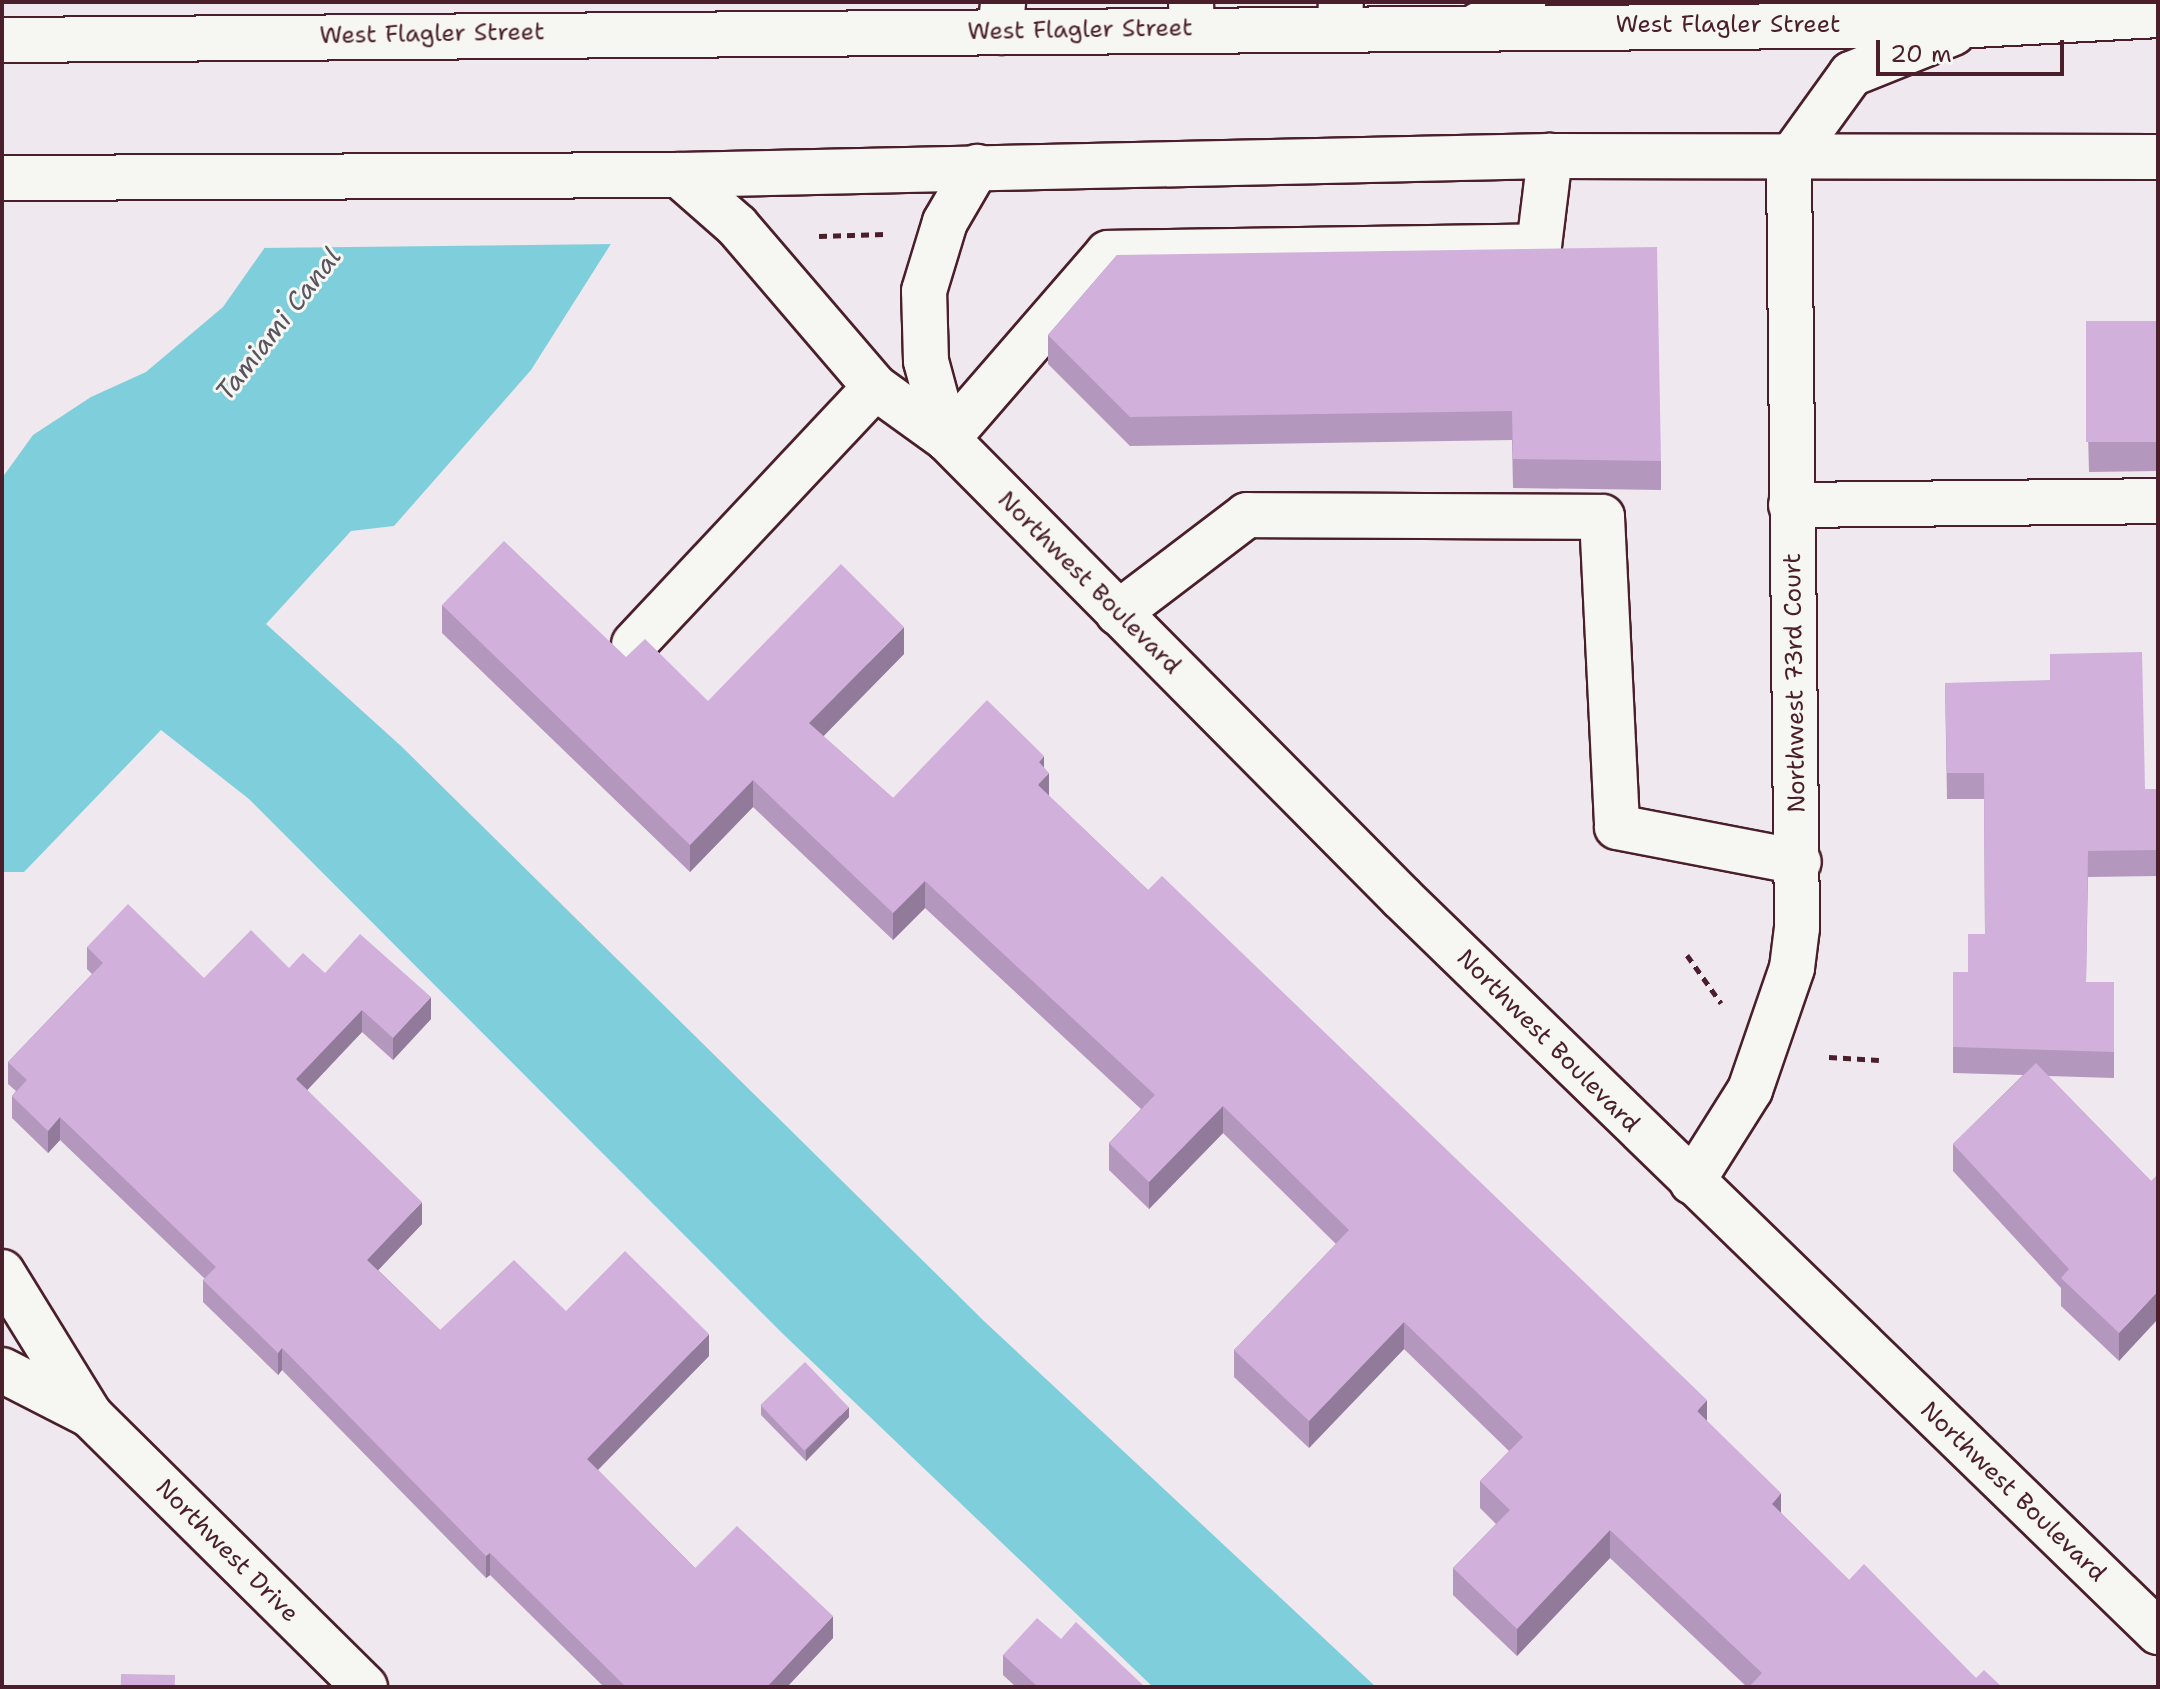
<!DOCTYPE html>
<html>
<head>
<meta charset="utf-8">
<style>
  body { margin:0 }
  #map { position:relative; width:2160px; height:1689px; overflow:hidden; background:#efe8ee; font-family:"Shantell Sans",sans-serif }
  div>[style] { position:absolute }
  .water>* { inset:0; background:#7fcedb }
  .pier>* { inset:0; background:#efe8ee }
  .path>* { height:5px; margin-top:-2.5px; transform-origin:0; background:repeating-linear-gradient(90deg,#4a1f2b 0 8px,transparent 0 14px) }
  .roads { filter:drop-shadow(2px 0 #4a1f2b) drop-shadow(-2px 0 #4a1f2b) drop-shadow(0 2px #4a1f2b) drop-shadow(0 -2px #4a1f2b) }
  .minor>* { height:44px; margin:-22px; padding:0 22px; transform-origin:22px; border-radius:22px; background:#f6f6f2 }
  .major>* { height:44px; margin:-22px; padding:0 22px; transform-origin:22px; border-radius:22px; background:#f6f6f2 }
  .wall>* { inset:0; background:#b497bd }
  .shaded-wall>* { inset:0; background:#927b9a }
  .building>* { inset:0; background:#d1b0dc; transform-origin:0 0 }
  span { translate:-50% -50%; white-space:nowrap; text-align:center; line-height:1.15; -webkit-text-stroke:6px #f6f6f2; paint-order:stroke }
  .street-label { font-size:24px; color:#4a1f2b }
  .water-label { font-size:26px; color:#5a5460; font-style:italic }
  .frame { position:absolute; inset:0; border:4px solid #4a1f2b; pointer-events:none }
  .scale { position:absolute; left:1876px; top:40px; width:188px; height:36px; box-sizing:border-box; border:4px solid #4a1f2b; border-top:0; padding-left:10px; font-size:24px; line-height:28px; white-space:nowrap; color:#4a1f2b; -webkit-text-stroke:6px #f6f6f2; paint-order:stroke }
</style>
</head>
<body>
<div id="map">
  <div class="water">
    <div style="clip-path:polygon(614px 239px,531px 370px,394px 526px,351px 531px,266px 624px,401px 746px,985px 1322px,1376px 1687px,1153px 1687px,781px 1332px,249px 799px,161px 730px,24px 872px,2px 872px,2px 478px,33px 435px,91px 397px,146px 372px,223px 307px,268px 243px)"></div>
  </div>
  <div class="pier">
    <div style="clip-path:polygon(402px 2px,741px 2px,615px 244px,260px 248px)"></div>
  </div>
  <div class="path">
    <div style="left:819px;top:236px;width:66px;rotate:-1.7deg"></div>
    <div style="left:1687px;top:955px;width:59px;rotate:54.7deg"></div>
    <div style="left:1829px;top:1057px;width:50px;rotate:3.4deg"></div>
  </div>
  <div class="roads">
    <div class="minor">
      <div style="left:1191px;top:2px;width:26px;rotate:88deg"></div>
      <div style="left:1478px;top:25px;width:51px;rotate:-27.1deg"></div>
      <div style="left:1340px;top:26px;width:24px;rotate:-88deg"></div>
      <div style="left:1000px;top:32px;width:30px;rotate:-84deg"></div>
      <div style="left:679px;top:175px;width:77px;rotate:41.3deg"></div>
      <div style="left:737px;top:226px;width:212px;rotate:49.4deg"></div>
      <div style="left:875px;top:387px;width:89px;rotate:35.8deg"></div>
      <div style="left:947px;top:439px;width:646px;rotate:45.25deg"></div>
      <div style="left:1402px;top:898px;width:1054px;rotate:44.15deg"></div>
      <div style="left:947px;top:439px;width:246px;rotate:-49.1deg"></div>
      <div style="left:1108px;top:253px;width:431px;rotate:-0.9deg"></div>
      <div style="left:1539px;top:246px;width:91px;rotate:-83deg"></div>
      <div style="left:947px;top:439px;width:81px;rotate:-105.1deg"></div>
      <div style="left:926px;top:361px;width:70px;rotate:-91.6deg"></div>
      <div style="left:924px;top:291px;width:72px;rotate:-73.1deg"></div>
      <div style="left:945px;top:222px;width:64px;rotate:-59.8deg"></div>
      <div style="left:1791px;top:505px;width:367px;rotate:-0.6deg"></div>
      <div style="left:1118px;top:613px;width:162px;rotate:-37.2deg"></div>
      <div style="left:1247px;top:515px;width:355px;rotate:0.3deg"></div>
      <div style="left:1602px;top:517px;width:310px;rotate:87.2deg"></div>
      <div style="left:1617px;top:827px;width:185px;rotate:10.9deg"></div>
      <div style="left:634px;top:644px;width:352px;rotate:-46.8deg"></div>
      <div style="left:1692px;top:1182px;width:109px;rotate:-57.8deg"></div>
      <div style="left:1750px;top:1090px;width:129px;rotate:-71deg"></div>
      <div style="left:1792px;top:968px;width:40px;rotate:-82.9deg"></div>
      <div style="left:1797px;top:928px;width:768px;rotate:-90.6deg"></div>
      <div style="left:2px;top:1272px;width:168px;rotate:58.4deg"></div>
      <div style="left:90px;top:1415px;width:387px;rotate:44.7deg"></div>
      <div style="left:2px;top:1370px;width:99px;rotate:27.1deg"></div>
    </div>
    <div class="major">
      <div style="left:2px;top:40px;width:1972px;rotate:-0.44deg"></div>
      <div style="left:1974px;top:25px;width:184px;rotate:-3.1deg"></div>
      <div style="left:1789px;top:160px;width:106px;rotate:-54.2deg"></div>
      <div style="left:1851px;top:74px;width:110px;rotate:-21.9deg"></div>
      <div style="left:2px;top:178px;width:677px;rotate:-0.25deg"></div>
      <div style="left:679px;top:175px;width:871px;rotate:-1.25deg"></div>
      <div style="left:1550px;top:156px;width:608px;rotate:0.09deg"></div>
    </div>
  </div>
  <div class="wall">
    <div style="clip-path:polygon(1117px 255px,1661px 461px,1661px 490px,1513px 488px,1512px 440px,1130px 446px,1048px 364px,1048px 335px)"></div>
    <div style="clip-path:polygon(2158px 321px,2158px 471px,2089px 472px,2086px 351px)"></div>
    <div style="clip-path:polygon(442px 605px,626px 657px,708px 701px,904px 654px,823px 736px,893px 798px,1044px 768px,1049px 796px,1707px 1421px,1781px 1513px,1849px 1580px,1976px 1678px,2002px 1687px,1747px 1687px,1610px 1558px,1517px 1656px,1453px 1595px,1453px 1568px,1496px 1524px,1480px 1508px,1480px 1481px,1509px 1451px,1404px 1349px,1309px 1448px,1234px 1377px,1234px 1350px,1336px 1244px,1223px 1133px,1149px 1209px,1109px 1170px,1109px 1143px,1141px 1109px,925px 908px,893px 940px,753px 807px,690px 872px,442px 633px)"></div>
    <div style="clip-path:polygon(1945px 683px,2145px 789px,2158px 789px,2158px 876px,2088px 877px,2086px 982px,2114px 982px,2114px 1078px,2048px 1076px,2151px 1181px,2119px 1361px,2061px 1306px,2061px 1288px,1953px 1171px,1953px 1144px,2023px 1075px,1953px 1073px,1953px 972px,1968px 972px,1985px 934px,1984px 799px,1947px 799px)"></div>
    <div style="clip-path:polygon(87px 947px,204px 978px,289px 968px,325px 973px,431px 1019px,393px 1060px,362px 1032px,307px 1090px,422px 1224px,378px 1270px,440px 1330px,566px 1311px,709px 1356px,598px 1470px,695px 1568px,833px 1638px,787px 1687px,604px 1687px,490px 1575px,486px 1578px,282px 1370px,278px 1375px,203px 1302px,203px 1280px,205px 1279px,60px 1140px,48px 1153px,12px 1118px,12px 1096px,16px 1091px,8px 1084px,8px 1062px,92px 974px,87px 969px)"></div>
    <div style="clip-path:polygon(761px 1405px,849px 1417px,806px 1461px,761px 1415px)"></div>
    <div style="clip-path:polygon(1061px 1639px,1145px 1687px,1016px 1687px,1003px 1675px,1003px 1655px)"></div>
  </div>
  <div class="shaded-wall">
    <div style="clip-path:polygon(904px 627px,904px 654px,809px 751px,809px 723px)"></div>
    <div style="clip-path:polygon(1044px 756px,1044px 778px,1049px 773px,1049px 800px,1038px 812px,1039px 762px)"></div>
    <div style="clip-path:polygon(753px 780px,753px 807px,690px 872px,690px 845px)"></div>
    <div style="clip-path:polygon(925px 881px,925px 908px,893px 940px,893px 913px)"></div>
    <div style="clip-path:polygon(431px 997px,431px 1019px,393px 1060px,393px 1038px)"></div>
    <div style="clip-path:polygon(362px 1010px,362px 1032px,296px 1102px,296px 1079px)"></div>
    <div style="clip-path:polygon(1223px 1106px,1223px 1133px,1149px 1209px,1149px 1182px)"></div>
    <div style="clip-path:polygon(60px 1117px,60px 1140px,48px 1153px,48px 1131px)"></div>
    <div style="clip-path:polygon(422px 1202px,422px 1224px,367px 1282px,367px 1260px)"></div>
    <div style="clip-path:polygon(2158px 1291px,2158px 1319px,2119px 1361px,2119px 1333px)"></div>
    <div style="clip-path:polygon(1404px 1322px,1404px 1349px,1309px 1448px,1309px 1421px)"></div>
    <div style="clip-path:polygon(709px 1334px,709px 1356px,587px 1481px,587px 1459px)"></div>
    <div style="clip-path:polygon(282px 1348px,282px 1370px,278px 1375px,278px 1353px)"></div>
    <div style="clip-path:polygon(1707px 1400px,1707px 1427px,1697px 1411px)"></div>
    <div style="clip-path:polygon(849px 1407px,849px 1417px,806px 1461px,806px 1450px)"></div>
    <div style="clip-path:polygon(1781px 1493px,1781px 1521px,1772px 1504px)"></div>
    <div style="clip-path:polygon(1610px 1530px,1610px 1558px,1517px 1656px,1517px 1629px)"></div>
    <div style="clip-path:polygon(490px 1553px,490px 1575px,486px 1578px,486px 1556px)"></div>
    <div style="clip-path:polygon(833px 1616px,833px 1638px,787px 1687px,767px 1687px)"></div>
  </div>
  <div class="building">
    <div style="clip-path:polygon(1657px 247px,1661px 461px,1513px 459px,1512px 411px,1130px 417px,1048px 335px,1117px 255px)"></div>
    <div style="left:2158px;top:321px;width:121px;height:72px;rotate:90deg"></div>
    <div style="clip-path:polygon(504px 541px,626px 657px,645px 639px,708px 701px,841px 564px,904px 627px,809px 723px,893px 798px,987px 700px,1044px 756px,1039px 762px,1049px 773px,1038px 785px,1148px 890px,1162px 876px,1707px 1400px,1697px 1411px,1781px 1493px,1772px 1504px,1849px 1580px,1864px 1564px,1976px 1678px,1984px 1670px,2002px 1687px,1749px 1687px,1762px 1673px,1610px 1530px,1517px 1629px,1453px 1568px,1510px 1510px,1480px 1481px,1523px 1437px,1404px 1322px,1309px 1421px,1234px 1350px,1349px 1230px,1223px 1106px,1149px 1182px,1109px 1143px,1155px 1095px,925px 881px,893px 913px,753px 780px,690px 845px,442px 605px)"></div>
    <div style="clip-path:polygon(2142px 652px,2145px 789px,2158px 789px,2158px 850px,2088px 851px,2086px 982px,2114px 982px,2114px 1052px,1953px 1047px,1953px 972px,1968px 972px,1968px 934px,1985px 934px,1984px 773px,1947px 773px,1945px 683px,2050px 680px,2050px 654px)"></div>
    <div style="clip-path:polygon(128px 904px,204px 978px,251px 930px,289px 968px,303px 953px,325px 973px,360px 934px,431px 997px,393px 1038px,362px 1010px,296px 1079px,422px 1202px,367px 1260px,440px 1330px,514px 1260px,566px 1311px,625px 1251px,709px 1334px,587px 1459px,695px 1568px,737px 1526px,833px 1616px,767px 1687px,626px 1687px,490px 1553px,486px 1556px,282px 1348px,278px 1353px,203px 1280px,216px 1267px,60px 1117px,48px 1131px,12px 1096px,27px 1080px,8px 1062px,103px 963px,87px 947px)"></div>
    <div style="clip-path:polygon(2036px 1063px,2151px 1181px,2158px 1174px,2158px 1291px,2119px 1333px,2061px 1278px,2069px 1269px,1953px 1144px)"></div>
    <div style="left:805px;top:1362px;width:63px;height:62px;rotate:46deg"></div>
    <div style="clip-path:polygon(1037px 1618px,1061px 1639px,1076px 1622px,1145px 1687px,1038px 1687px,1003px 1655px)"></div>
    <div style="left:121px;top:1674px;width:54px;height:13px;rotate:1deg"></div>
  </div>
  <div class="street-label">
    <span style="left:1728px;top:25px">West Flagler Street</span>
    <span style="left:1080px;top:30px;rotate:-1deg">West Flagler Street</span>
    <span style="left:432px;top:34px;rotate:-1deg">West Flagler Street</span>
    <span style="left:1089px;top:583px;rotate:45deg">Northwest Boulevard</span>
    <span style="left:1795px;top:683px;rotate:-91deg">Northwest 73rd Court</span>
    <span style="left:1548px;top:1041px;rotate:45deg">Northwest Boulevard</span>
    <span style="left:2013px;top:1492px;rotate:44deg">Northwest Boulevard</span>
    <span style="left:227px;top:1551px;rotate:45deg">Northwest Drive</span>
  </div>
  <div class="water-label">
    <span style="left:278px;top:324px;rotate:-52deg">Tamiami Canal</span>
  </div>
  <div class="frame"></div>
  <div class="scale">20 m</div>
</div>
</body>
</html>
